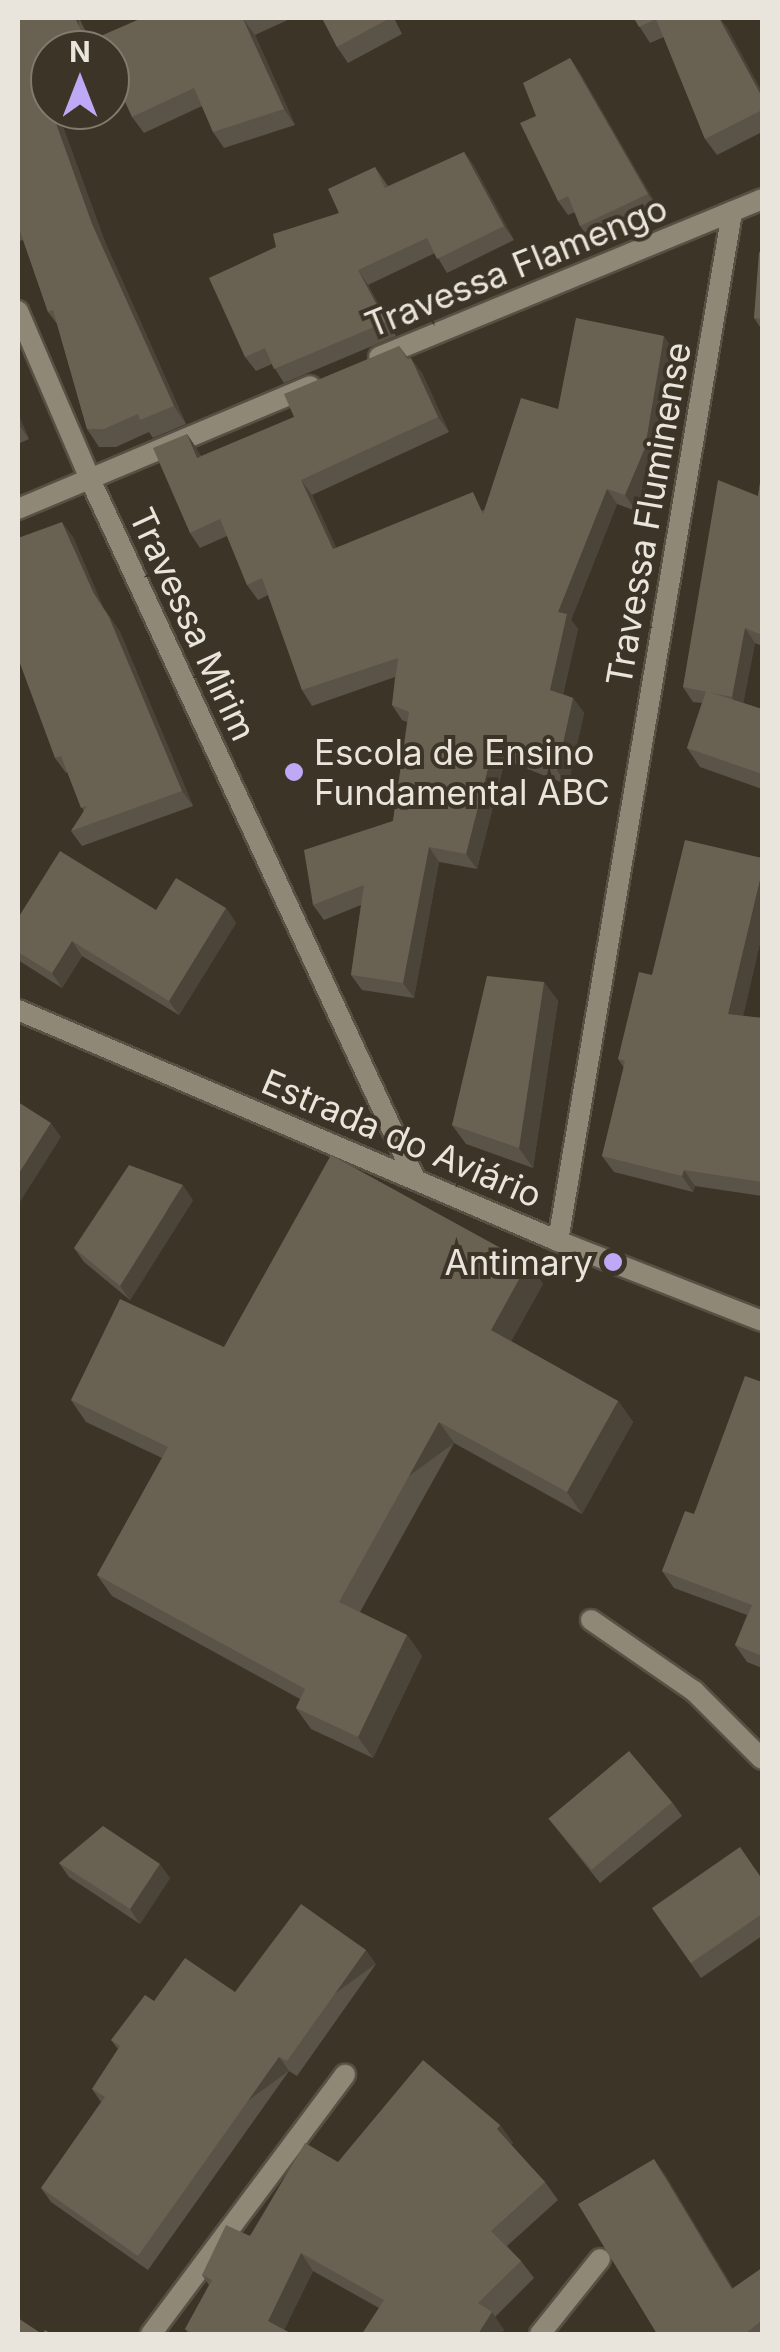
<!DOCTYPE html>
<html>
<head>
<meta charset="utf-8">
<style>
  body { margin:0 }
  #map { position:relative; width:780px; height:2352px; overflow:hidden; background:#3c3527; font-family:Inter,sans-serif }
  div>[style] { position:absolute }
  .roads { filter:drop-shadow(2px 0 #565144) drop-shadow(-2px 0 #565144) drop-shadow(0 2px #565144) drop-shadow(0 -2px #565144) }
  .minor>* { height:20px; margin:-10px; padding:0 10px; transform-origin:10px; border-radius:10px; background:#8f8877 }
  .tertiary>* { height:20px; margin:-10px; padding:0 10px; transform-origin:10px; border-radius:10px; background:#8f8877 }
  .wall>* { inset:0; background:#5a5347 }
  .shaded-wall>* { inset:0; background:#4a4439; transform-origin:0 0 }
  .building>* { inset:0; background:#696152; transform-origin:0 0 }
  .dots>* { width:28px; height:28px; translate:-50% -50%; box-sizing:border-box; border:5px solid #3c3527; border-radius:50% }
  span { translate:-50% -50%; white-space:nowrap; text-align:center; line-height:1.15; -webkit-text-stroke:8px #3c3527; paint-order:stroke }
  .street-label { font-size:35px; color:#e9e5dc }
  .poi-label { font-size:35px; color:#e9e5dc }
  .left { translate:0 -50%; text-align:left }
  .right { translate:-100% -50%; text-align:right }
  .frame { position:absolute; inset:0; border:20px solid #e9e5dc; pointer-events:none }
  .north { position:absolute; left:30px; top:30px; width:100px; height:100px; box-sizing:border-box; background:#3c3527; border:2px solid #817b6f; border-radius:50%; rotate:0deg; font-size:28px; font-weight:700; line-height:40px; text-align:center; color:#e9e5dc }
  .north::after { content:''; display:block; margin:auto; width:35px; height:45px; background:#bda9f5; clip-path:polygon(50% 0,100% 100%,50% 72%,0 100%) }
</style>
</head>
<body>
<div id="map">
  <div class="roads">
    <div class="minor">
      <div style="left:18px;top:311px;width:181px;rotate:66.8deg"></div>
      <div style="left:89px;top:477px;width:774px;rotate:65.09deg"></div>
      <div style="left:379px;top:357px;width:414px;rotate:-22.4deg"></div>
      <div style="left:18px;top:509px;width:317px;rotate:-22.8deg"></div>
      <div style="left:558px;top:1241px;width:1044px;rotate:-80.4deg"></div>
      <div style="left:591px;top:1620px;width:125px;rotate:34.6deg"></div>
      <div style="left:694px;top:1691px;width:96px;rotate:45deg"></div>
      <div style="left:151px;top:2334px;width:324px;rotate:-53.2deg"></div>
      <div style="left:540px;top:2334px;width:96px;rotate:-51.3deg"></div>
    </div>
    <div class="tertiary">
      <div style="left:18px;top:1010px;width:587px;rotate:23.16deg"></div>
      <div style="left:558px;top:1241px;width:219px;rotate:21.4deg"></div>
    </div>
  </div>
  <div class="wall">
    <div style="clip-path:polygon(18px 18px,79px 18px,95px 50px,50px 50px,50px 110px,71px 110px,59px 116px,105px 242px,186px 424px,153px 438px,149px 432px,116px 447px,99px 447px,87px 429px,57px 324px,48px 312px,23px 240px,19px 241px,18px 238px)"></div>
    <div style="clip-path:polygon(142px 18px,292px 18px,255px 35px,295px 125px,224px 148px,213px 132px,202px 106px,144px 133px,132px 117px)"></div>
    <div style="clip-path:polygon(322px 18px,394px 18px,402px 34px,348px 63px,337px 47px)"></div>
    <div style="clip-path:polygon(634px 18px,720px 18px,762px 92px,762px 132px,717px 155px,705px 139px,664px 37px,650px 43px)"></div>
    <div style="clip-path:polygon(570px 58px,580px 73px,658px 208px,590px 240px,580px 226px,575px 212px,568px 215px,558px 201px,536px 116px)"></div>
    <div style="clip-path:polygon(464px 152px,474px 166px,514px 240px,447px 273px,435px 253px,368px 285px,396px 336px,284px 383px,272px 364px,256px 371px,245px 357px,276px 247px,339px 213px,375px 167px,388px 186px)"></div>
    <div style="clip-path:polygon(762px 253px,762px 330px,754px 318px)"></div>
    <div style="clip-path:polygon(399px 346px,409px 359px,422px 373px,449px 432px,312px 495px,336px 548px,484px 510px,558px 409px,675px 352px,656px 463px,636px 511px,617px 504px,571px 620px,578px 629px,563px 694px,573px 698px,584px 713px,568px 785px,505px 760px,477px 869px,439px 862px,414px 998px,362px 990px,351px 975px,361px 905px,324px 920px,313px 905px,393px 821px,407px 722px,402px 720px,392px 705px,395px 677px,312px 706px,302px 690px,268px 595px,258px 600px,247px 585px,227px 536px,200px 548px,190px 533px,187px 434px,201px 456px,294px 417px)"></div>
    <div style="clip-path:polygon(18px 414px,29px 439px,18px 444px)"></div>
    <div style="clip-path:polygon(762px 470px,762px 646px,755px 643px,743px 703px,762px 709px,762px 789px,700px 767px,687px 748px,702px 703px,693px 702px,683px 687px,758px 496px)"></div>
    <div style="clip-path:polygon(73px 537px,103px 607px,120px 632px,193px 806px,82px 846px,71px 831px,84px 812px,68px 772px,66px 773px,55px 758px)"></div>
    <div style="clip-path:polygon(762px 858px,762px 934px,743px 1016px,762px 1018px,762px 1196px,695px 1186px,693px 1192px,614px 1172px,602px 1156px,624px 1068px,618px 1059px,652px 975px)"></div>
    <div style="clip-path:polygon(226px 908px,236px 923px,179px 1015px,82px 956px,62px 988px,18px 960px,18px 918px,156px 910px)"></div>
    <div style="clip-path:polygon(544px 982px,558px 1001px,533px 1168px,466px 1144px,452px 1125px)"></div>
    <div style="clip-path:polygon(193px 1200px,130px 1300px,84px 1262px,74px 1248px)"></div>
    <div style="clip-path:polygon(528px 1263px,543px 1284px,511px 1341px,618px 1401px,633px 1422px,582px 1514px,454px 1443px,360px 1612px,407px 1635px,422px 1656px,373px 1758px,311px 1729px,296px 1708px,300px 1699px,112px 1596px,97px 1575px,162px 1458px,86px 1422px,71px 1400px,224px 1347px)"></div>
    <div style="clip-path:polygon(762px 1382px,762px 1668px,747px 1662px,735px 1645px,747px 1615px,674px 1588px,662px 1571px,694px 1514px)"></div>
    <div style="clip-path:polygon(672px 1802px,682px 1816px,600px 1883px,548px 1818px)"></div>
    <div style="clip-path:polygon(59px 1863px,170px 1878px,140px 1924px,69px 1877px)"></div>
    <div style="clip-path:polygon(762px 1879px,762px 1936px,701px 1978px,652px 1908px)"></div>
    <div style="clip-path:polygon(376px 1964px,297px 2076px,289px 2071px,148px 2270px,51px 2202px,41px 2188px,101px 2102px,92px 2089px,118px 2049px,111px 2040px,154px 2001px,235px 1992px)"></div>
    <div style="clip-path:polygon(500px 2125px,513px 2143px,511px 2145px,545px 2182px,558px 2200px,507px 2246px,521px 2261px,534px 2278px,495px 2317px,504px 2330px,501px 2334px,362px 2334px,379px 2308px,313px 2271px,284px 2330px,292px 2334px,189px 2334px,185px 2329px,209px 2285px,202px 2275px,338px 2162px)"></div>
    <div style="clip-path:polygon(664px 2173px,733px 2288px,762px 2268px,762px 2334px,657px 2334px)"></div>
  </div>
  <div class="shaded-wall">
    <div style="left:75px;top:18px;width:4px;height:36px"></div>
    <div style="clip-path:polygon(719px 18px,727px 27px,762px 92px,762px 97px)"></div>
    <div style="clip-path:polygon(243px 19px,255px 35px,295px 125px,284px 109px)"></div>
    <div style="clip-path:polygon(570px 58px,580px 73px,658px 208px,648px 194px)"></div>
    <div style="clip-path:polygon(51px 110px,55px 110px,59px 116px,105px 242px,186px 424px,174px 406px,92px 224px)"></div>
    <div style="clip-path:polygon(464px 152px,474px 166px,514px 240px,504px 226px)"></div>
    <div style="clip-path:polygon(358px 270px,368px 285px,396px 336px,386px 322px)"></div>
    <div style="clip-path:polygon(664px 336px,675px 352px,656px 463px,636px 511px,625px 495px)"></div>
    <div style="clip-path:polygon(411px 358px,422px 373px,449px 432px,438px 417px)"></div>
    <div style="clip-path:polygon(18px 414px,29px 439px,18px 423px)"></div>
    <div style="clip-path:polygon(187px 434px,197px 449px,208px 473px,197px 458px)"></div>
    <div style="clip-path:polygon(301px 480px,312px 495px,344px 564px,333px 549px)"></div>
    <div style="clip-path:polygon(607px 489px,617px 504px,571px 620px,578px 629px,560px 705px,550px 690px,558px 612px)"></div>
    <div style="clip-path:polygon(62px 522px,73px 537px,103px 607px,120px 632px,193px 806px,182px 791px)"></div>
    <div style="clip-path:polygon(745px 628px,755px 643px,742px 711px,732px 697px)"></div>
    <div style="clip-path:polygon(573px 698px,584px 713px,568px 785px,557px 770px)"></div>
    <div style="clip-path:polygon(494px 745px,505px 760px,477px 869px,466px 854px)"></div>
    <div style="clip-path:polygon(429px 847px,439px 862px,414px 998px,403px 983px)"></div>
    <div style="clip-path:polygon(762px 871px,762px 934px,740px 1030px,728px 1014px)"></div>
    <div style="clip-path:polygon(226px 908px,236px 923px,179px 1015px,169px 1001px)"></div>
    <div style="clip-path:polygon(72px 941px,82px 956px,62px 988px,52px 973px)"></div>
    <div style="clip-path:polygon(544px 982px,558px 1001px,533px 1168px,519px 1148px)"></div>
    <div style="clip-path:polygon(51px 1123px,61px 1137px,18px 1205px,18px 1175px)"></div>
    <div style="clip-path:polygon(684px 1170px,695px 1186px,693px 1192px,682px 1176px)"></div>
    <div style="clip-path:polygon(183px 1185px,193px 1200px,130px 1300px,120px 1286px)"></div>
    <div style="clip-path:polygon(528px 1263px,543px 1284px,506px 1351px,491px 1330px)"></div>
    <div style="clip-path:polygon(618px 1401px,633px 1422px,582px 1514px,567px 1492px)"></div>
    <div style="left:439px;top:1422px;width:26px;height:206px;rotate:54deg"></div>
    <div style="clip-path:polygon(407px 1635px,422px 1656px,373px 1758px,358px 1737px)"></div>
    <div style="clip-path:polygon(160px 1864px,170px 1878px,140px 1924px,130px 1909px)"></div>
    <div style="left:366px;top:1950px;width:17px;height:136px;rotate:54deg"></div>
    <div style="left:279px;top:2057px;width:17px;height:244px;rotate:54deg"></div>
    <div style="clip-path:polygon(500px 2125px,513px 2143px,509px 2147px,497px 2129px)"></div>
    <div style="clip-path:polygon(654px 2159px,664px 2173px,742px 2303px,732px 2289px)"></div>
    <div style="clip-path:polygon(301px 2253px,313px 2271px,282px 2334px,268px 2321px)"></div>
    <div style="clip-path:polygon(492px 2312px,504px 2330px,501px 2334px,478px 2334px)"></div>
  </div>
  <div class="building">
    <div style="clip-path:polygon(18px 18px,75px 18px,91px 50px,50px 50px,50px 96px,47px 98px,92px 224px,174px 406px,140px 420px,138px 414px,104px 429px,87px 429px,53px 310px,48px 312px,18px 225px)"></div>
    <div style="clip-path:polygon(142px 18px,246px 18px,243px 19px,284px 109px,213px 132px,194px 88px,132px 117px,110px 69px,110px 50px,101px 50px,96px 38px)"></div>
    <div style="clip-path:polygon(322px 18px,390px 18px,337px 47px)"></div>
    <div style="clip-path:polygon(634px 18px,693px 18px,694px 20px,700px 18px,719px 18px,762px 97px,762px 110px,705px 139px,656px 19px,639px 27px)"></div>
    <div style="clip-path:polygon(570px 58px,648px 194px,580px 226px,568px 196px,558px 201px,520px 123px,536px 116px,523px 83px)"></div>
    <div style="clip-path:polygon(464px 152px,504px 226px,437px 259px,427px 238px,358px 270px,386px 322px,274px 369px,265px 348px,245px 357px,209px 278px,276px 247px,273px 234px,339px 213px,328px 189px,375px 167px,385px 188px)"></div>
    <div style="clip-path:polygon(759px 252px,762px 253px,762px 319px,754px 318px)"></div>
    <div style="clip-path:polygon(576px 318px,664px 336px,645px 448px,625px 495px,607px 489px,558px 612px,567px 614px,550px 690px,573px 698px,557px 770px,494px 745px,466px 854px,429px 847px,403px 983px,351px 975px,364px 885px,313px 905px,304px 850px,393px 821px,409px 712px,392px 705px,398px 658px,302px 690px,262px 578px,247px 585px,220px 519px,190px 533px,153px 448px,187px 434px,197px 458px,294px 417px,284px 394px,399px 346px,407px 359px,411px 358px,438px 417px,301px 480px,333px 549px,473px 492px,483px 514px,521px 398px,558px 409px)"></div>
    <div style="clip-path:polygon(762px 470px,762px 635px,745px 628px,732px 697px,683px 687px,718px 480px,758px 496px)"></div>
    <div style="clip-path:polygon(62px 522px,93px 592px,109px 617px,182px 791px,71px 831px,87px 806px,81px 808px,61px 756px,55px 758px,18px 658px,18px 538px)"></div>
    <div style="clip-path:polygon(706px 691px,762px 709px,762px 774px,687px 748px)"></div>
    <div style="clip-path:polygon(685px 840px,762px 858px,762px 871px,728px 1014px,762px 1018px,762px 1182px,684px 1170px,682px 1176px,602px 1156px,625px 1061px,618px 1059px,639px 972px,652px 975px)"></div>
    <div style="clip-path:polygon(60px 851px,156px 910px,176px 878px,226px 908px,169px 1001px,72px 941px,52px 973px,18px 952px,18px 918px)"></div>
    <div style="clip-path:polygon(487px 976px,544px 982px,519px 1148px,452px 1125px)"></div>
    <div style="clip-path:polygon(18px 1102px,51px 1123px,18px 1175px)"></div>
    <div style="clip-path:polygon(331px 1155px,528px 1263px,491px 1330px,618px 1401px,567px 1492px,439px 1422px,339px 1602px,407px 1635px,358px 1737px,296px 1708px,305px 1689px,97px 1575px,168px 1447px,71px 1400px,120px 1299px,224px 1347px)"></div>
    <div style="clip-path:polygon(129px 1165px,183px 1185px,120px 1286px,74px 1248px)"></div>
    <div style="clip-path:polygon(745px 1376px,762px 1382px,762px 1656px,735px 1645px,752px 1605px,662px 1571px,685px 1511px,694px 1514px)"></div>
    <div style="left:629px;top:1751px;width:67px;height:105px;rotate:50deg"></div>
    <div style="clip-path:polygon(103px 1826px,160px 1864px,130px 1909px,59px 1863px)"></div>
    <div style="clip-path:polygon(740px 1847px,762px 1879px,762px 1914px,691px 1963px,652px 1908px)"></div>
    <div style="clip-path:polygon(301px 1904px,366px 1950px,287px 2061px,279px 2057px,138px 2256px,41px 2188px,105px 2097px,92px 2089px,120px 2046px,111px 2040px,145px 1995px,154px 2001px,185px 1958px,235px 1992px)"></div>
    <div style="clip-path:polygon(423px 2060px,500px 2125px,497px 2129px,545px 2182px,491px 2231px,521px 2261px,478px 2303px,492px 2312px,478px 2334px,362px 2334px,384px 2300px,301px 2253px,268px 2321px,292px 2334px,191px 2334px,192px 2333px,185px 2329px,212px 2280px,202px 2275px,226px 2225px,250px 2236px,305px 2143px,338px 2162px)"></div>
    <div style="clip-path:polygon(654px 2159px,732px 2289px,762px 2268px,762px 2320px,745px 2334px,657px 2334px,578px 2204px)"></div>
    <div style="clip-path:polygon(18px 2318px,42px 2334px,45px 2330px,52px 2334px,18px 2334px)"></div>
  </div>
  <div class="dots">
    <div style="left:294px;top:772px;background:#bda9f5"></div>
    <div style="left:613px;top:1262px;background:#bda9f5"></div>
  </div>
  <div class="street-label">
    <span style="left:516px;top:266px;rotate:-22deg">Travessa Flamengo</span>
    <span style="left:648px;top:514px;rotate:-80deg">Travessa Fluminense</span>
    <span style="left:193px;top:624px;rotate:65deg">Travessa Mirim</span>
    <span style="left:402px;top:1138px;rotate:23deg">Estrada do Aviário</span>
  </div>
  <div class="poi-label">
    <span class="left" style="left:314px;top:772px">Escola de Ensino<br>Fundamental ABC</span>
    <span class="right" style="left:593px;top:1262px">Antimary</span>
  </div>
  <div class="frame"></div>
  <div class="north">N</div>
</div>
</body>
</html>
